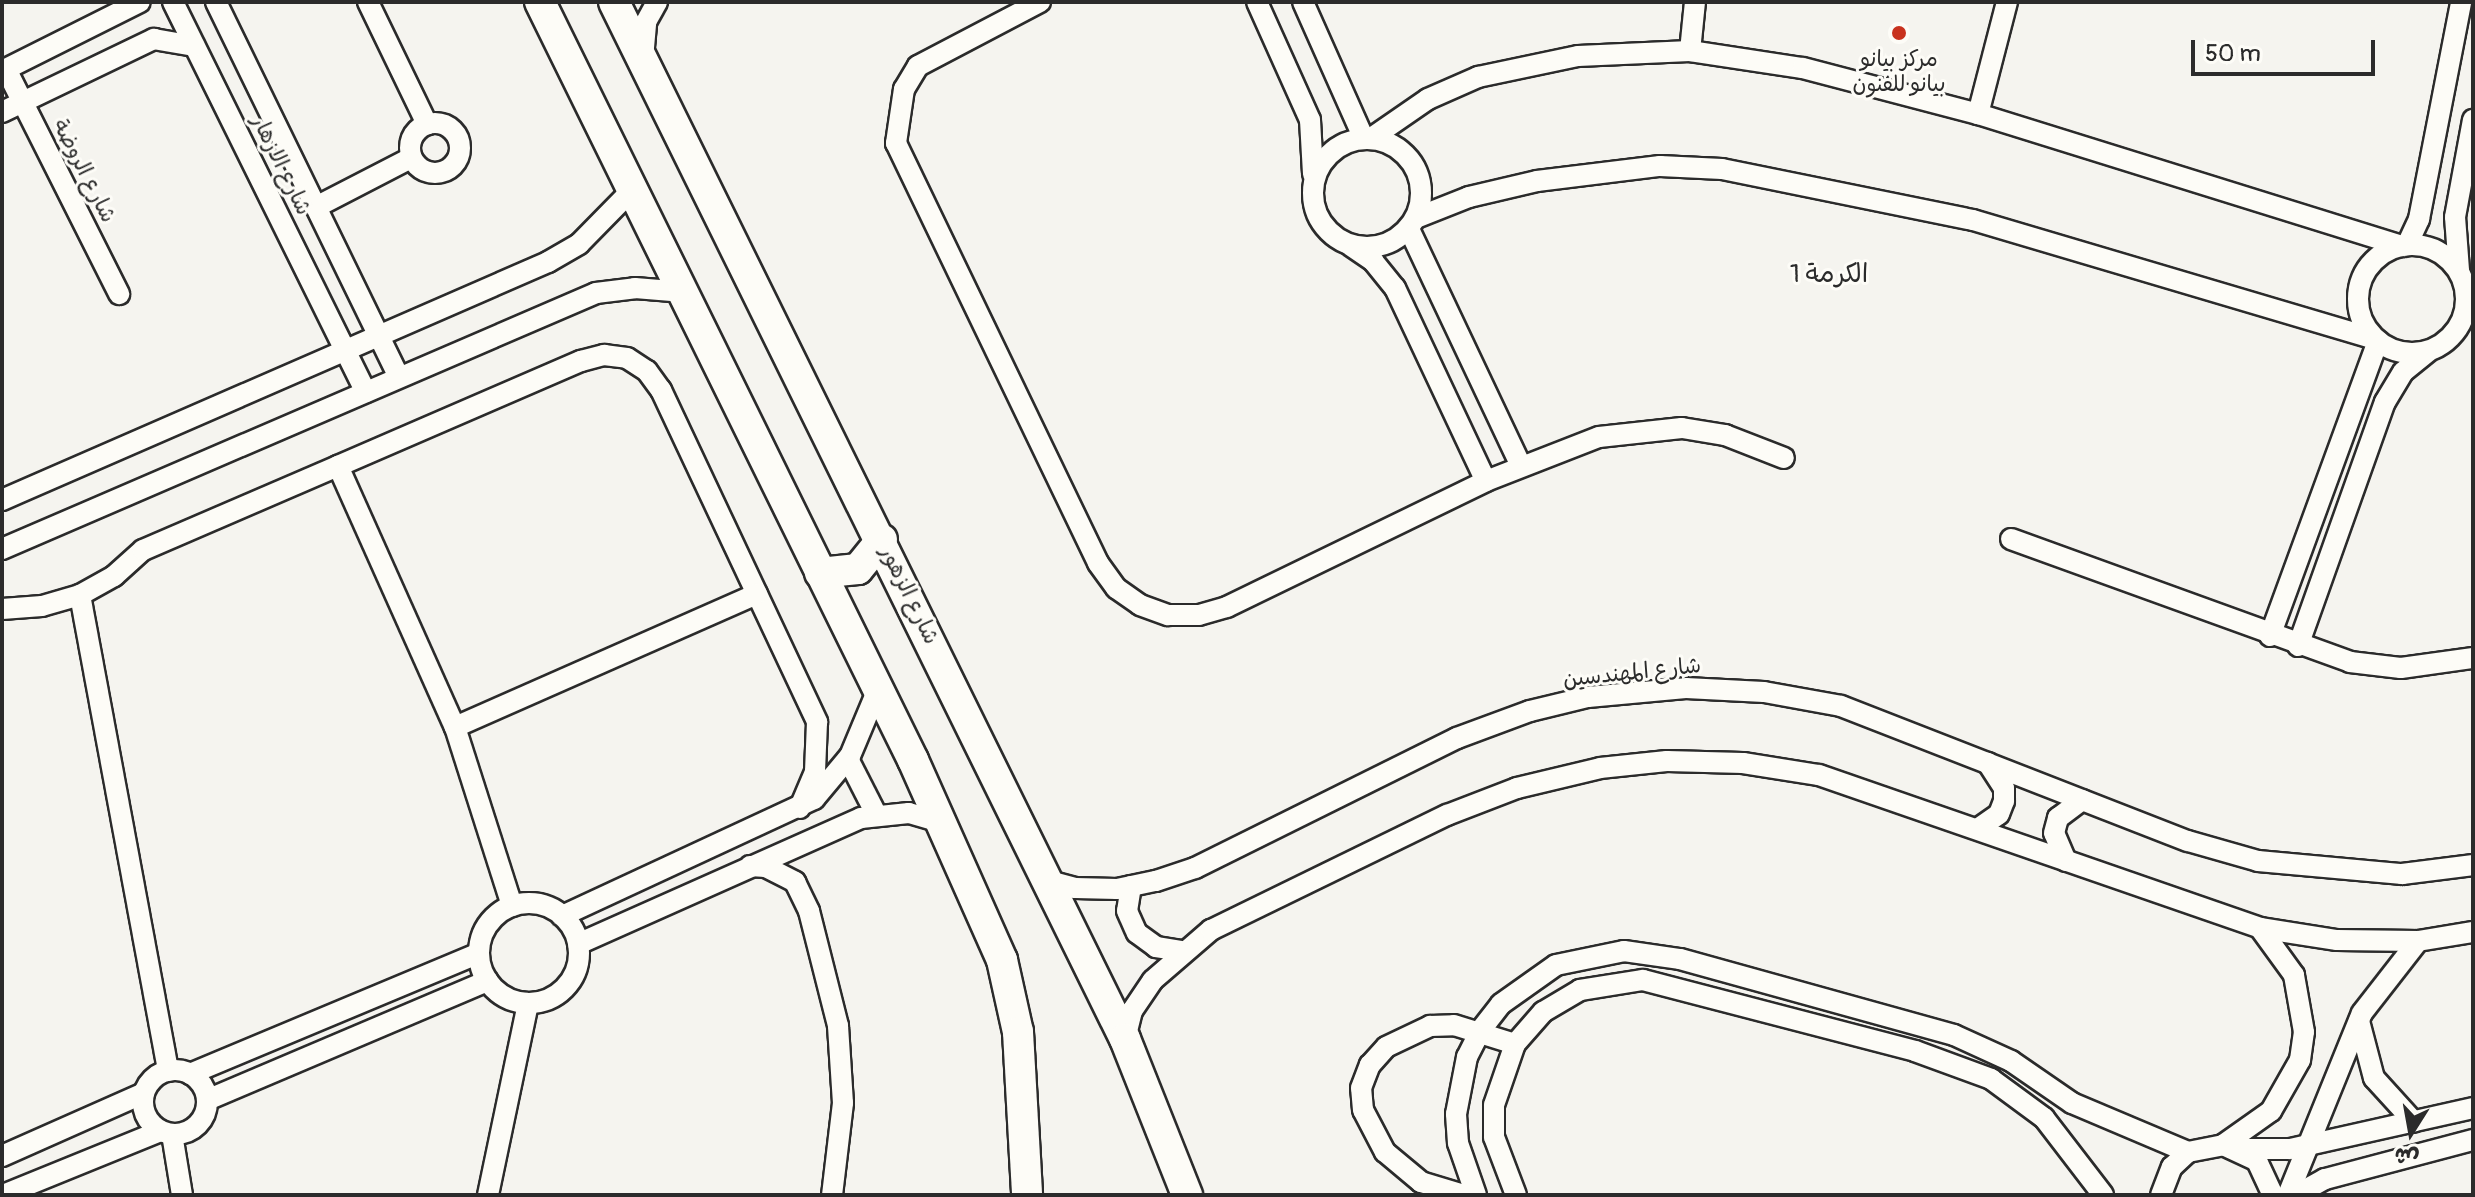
<!DOCTYPE html>
<html>
<head>
<meta charset="utf-8">
<style>
  body { margin:0 }
  #map { position:relative; width:2475px; height:1197px; overflow:hidden; background:#f5f4ef; font-family:Pangolin,"Playpen Sans Arabic",sans-serif }
  div>[style] { position:absolute }
  .roads { filter:drop-shadow(2px 0 #2b2b2b) drop-shadow(-2px 0 #2b2b2b) drop-shadow(0 2px #2b2b2b) drop-shadow(0 -2px #2b2b2b) }
  .minor>* { height:20px; margin:-10px; padding:0 10px; transform-origin:10px; border-radius:10px; background:#fdfcf7 }
  .minor>.ring { margin:-10px; padding:0; box-sizing:content-box; background:none; border:20px solid #fdfcf7; border-radius:50% }
  .secondary>* { height:30px; margin:-15px; padding:0 15px; transform-origin:15px; border-radius:15px; background:#fdfcf7 }
  .dots>* { width:22px; height:22px; translate:-50% -50%; box-sizing:border-box; border:4px solid #fdfcf7; border-radius:50% }
  span { translate:-50% -50%; white-space:nowrap; text-align:center; line-height:1.15; -webkit-text-stroke:6px #fdfcf7; paint-order:stroke }
  .poi-label { font-size:22px; color:#2b2b2b }
  .street-label { font-size:22px; color:#2b2b2b }
  .quarter-label { font-size:26px; color:#2b2b2b }
  .frame { position:absolute; inset:0; border:4px solid #2b2b2b; pointer-events:none }
  .north { position:absolute; left:2371px; top:1093px; width:80px; height:80px; -webkit-text-stroke:6px #fdfcf7; paint-order:stroke; rotate:191deg; font-size:22px; font-weight:700; line-height:32px; text-align:center; color:#2b2b2b }
  .north::after { content:''; display:block; margin:auto; width:28px; height:36px; background:#2b2b2b; clip-path:polygon(50% 0,100% 100%,50% 72%,0 100%) }
  .scale { position:absolute; left:2191px; top:40px; width:184px; height:36px; box-sizing:border-box; border:4px solid #2b2b2b; border-top:0; padding-left:10px; font-size:24px; line-height:28px; white-space:nowrap; color:#2b2b2b; -webkit-text-stroke:6px #fdfcf7; paint-order:stroke }
</style>
</head>
<body>
<div id="map">
  <div class="roads">
    <div class="minor">
      <div style="left:173px;top:2px;width:435px;rotate:63.7deg"></div>
      <div style="left:216px;top:2px;width:417px;rotate:64deg"></div>
      <div style="left:368px;top:2px;width:136px;rotate:64.2deg"></div>
      <div style="left:1040px;top:2px;width:138px;rotate:152.3deg"></div>
      <div style="left:918px;top:66px;width:27px;rotate:121deg"></div>
      <div style="left:904px;top:89px;width:55px;rotate:98.4deg"></div>
      <div style="left:896px;top:143px;width:466px;rotate:64.3deg"></div>
      <div style="left:1098px;top:563px;width:31px;rotate:54deg"></div>
      <div style="left:1116px;top:588px;width:29px;rotate:35deg"></div>
      <div style="left:1140px;top:605px;width:30px;rotate:20deg"></div>
      <div style="left:1168px;top:615px;width:31px"></div>
      <div style="left:1199px;top:615px;width:29px;rotate:-16deg"></div>
      <div style="left:1227px;top:607px;width:288px;rotate:-25.9deg"></div>
      <div style="left:1486px;top:481px;width:121px;rotate:-21.3deg"></div>
      <div style="left:1599px;top:437px;width:83px;rotate:-6.2deg"></div>
      <div style="left:1682px;top:428px;width:44px;rotate:9.2deg"></div>
      <div style="left:1725px;top:435px;width:63px;rotate:21.3deg"></div>
      <div style="left:1257px;top:2px;width:129px;rotate:65.8deg"></div>
      <div style="left:1310px;top:120px;width:54px;rotate:86.8deg"></div>
      <div style="left:1303px;top:2px;width:150px;rotate:66deg"></div>
      <div style="left:1690px;top:51px;width:49px;rotate:-84.2deg"></div>
      <div style="left:643px;top:59px;width:37px;rotate:-85deg"></div>
      <div style="left:646px;top:22px;width:23px;rotate:-61deg"></div>
      <div style="left:6px;top:69px;width:252px;rotate:63.3deg"></div>
      <div style="left:2px;top:71px;width:154px;rotate:-26.6deg"></div>
      <div style="left:2px;top:112px;width:169px;rotate:-25.7deg"></div>
      <div style="left:154px;top:39px;width:41px;rotate:9.9deg"></div>
      <div style="left:1978px;top:114px;width:116px;rotate:-75.5deg"></div>
      <div class="ring" style="left:410px;top:123px;width:30px;height:30px"></div>
      <div class="ring" style="left:1313px;top:139px;width:88px;height:88px"></div>
      <div style="left:1370px;top:139px;width:70px;rotate:-34.6deg"></div>
      <div style="left:1428px;top:99px;width:55px;rotate:-23.7deg"></div>
      <div style="left:1478px;top:77px;width:102px;rotate:-11.9deg"></div>
      <div style="left:1578px;top:56px;width:112px;rotate:-2.6deg"></div>
      <div style="left:1690px;top:51px;width:114px;rotate:8.6deg"></div>
      <div style="left:1803px;top:68px;width:181px;rotate:14.7deg"></div>
      <div style="left:1978px;top:114px;width:445px;rotate:17.3deg"></div>
      <div style="left:316px;top:207px;width:107px;rotate:-27.3deg"></div>
      <div style="left:1416px;top:218px;width:57px;rotate:-21.6deg"></div>
      <div style="left:1469px;top:197px;width:70px;rotate:-13.2deg"></div>
      <div style="left:1537px;top:181px;width:124px;rotate:-7deg"></div>
      <div style="left:1660px;top:166px;width:62px;rotate:2.8deg"></div>
      <div style="left:1722px;top:169px;width:256px;rotate:11.5deg"></div>
      <div style="left:1973px;top:220px;width:419px;rotate:16.5deg"></div>
      <div style="left:1409px;top:229px;width:262px;rotate:64.7deg"></div>
      <div style="left:2407px;top:245px;width:29px;rotate:-65deg"></div>
      <div style="left:2419px;top:219px;width:221px;rotate:-79deg"></div>
      <div class="ring" style="left:2358px;top:245px;width:88px;height:88px"></div>
      <div style="left:1351px;top:246px;width:27px;rotate:34deg"></div>
      <div style="left:1373px;top:261px;width:35px;rotate:51deg"></div>
      <div style="left:1395px;top:288px;width:213px;rotate:64.8deg"></div>
      <div style="left:2459px;top:270px;width:53px;rotate:-94.3deg"></div>
      <div style="left:2455px;top:217px;width:99px;rotate:-79.5deg"></div>
      <div style="left:338px;top:466px;width:286px;rotate:65.9deg"></div>
      <div style="left:455px;top:727px;width:188px;rotate:72.3deg"></div>
      <div style="left:2px;top:500px;width:596px;rotate:-23.55deg"></div>
      <div style="left:548px;top:262px;width:36px;rotate:-30deg"></div>
      <div style="left:579px;top:244px;width:77px;rotate:-45.5deg"></div>
      <div style="left:2011px;top:539px;width:361px;rotate:19.9deg"></div>
      <div style="left:2350px;top:662px;width:51px;rotate:6.7deg"></div>
      <div style="left:2401px;top:668px;width:73px;rotate:-7.9deg"></div>
      <div style="left:2px;top:549px;width:647px;rotate:-23.31deg"></div>
      <div style="left:596px;top:293px;width:39px;rotate:-7deg"></div>
      <div style="left:635px;top:288px;width:49px;rotate:4.7deg"></div>
      <div style="left:80px;top:595px;width:484px;rotate:79.5deg"></div>
      <div style="left:2px;top:609px;width:40px;rotate:-4.3deg"></div>
      <div style="left:42px;top:606px;width:40px;rotate:-16deg"></div>
      <div style="left:80px;top:595px;width:39px;rotate:-29deg"></div>
      <div style="left:114px;top:576px;width:39px;rotate:-42deg"></div>
      <div style="left:143px;top:550px;width:212px;rotate:-23.3deg"></div>
      <div style="left:338px;top:466px;width:265px;rotate:-23.4deg"></div>
      <div style="left:581px;top:361px;width:24px;rotate:-15deg"></div>
      <div style="left:604px;top:355px;width:23px;rotate:7deg"></div>
      <div style="left:627px;top:358px;width:24px;rotate:33deg"></div>
      <div style="left:647px;top:371px;width:24px;rotate:54deg"></div>
      <div style="left:661px;top:390px;width:367px;rotate:64.8deg"></div>
      <div style="left:817px;top:722px;width:50px;rotate:92.3deg"></div>
      <div style="left:815px;top:772px;width:39px;rotate:113deg"></div>
      <div style="left:2270px;top:636px;width:314px;rotate:-69.9deg"></div>
      <div style="left:2298px;top:646px;width:259px;rotate:-70.4deg"></div>
      <div style="left:2385px;top:402px;width:35px;rotate:-59deg"></div>
      <div style="left:2403px;top:372px;width:33px;rotate:-39deg"></div>
      <div style="left:455px;top:727px;width:330px;rotate:-23.8deg"></div>
      <div style="left:848px;top:759px;width:62px;rotate:63deg"></div>
      <div style="left:1979px;top:828px;width:24px;rotate:-35deg"></div>
      <div style="left:1999px;top:814px;width:14px;rotate:-69deg"></div>
      <div style="left:2004px;top:801px;width:13px;rotate:-90deg"></div>
      <div style="left:2004px;top:788px;width:30px;rotate:-123deg"></div>
      <div style="left:2066px;top:861px;width:30px;rotate:-113deg"></div>
      <div style="left:2054px;top:833px;width:16px;rotate:-75deg"></div>
      <div style="left:2058px;top:818px;width:30px;rotate:-37deg"></div>
      <div style="left:750px;top:866px;width:16px;rotate:4deg"></div>
      <div style="left:766px;top:867px;width:33px;rotate:27deg"></div>
      <div style="left:795px;top:882px;width:32px;rotate:64deg"></div>
      <div style="left:809px;top:911px;width:119px;rotate:75.8deg"></div>
      <div style="left:838px;top:1026px;width:77px;rotate:86.3deg"></div>
      <div style="left:843px;top:1103px;width:93px;rotate:96.8deg"></div>
      <div style="left:1045px;top:880px;width:31px;rotate:15deg"></div>
      <div style="left:1075px;top:888px;width:42px;rotate:1.4deg"></div>
      <div style="left:1117px;top:889px;width:40px;rotate:-12deg"></div>
      <div style="left:1156px;top:881px;width:41px;rotate:-18.4deg"></div>
      <div style="left:1195px;top:868px;width:292px;rotate:-26.4deg"></div>
      <div style="left:1457px;top:738px;width:78px;rotate:-20.3deg"></div>
      <div style="left:1530px;top:711px;width:60px;rotate:-13.6deg"></div>
      <div style="left:1588px;top:697px;width:98px;rotate:-5.2deg"></div>
      <div style="left:1686px;top:688px;width:78px;rotate:2.9deg"></div>
      <div style="left:1764px;top:692px;width:78px;rotate:10.3deg"></div>
      <div style="left:1841px;top:706px;width:372px;rotate:21.3deg"></div>
      <div style="left:2188px;top:841px;width:73px;rotate:15.9deg"></div>
      <div style="left:2258px;top:861px;width:145px;rotate:5.2deg"></div>
      <div style="left:2402px;top:874px;width:72px;rotate:-7.2deg"></div>
      <div style="left:1131px;top:886px;width:25px;rotate:99deg"></div>
      <div style="left:1127px;top:911px;width:24px;rotate:66deg"></div>
      <div style="left:1137px;top:933px;width:24px;rotate:36deg"></div>
      <div style="left:1156px;top:947px;width:25px;rotate:9deg"></div>
      <div class="ring" style="left:479px;top:903px;width:80px;height:80px"></div>
      <div style="left:562px;top:916px;width:278px;rotate:-24.9deg"></div>
      <div style="left:814px;top:799px;width:56px;rotate:-50.1deg"></div>
      <div style="left:850px;top:756px;width:73px;rotate:-67.3deg"></div>
      <div style="left:578px;top:944px;width:310px;rotate:-24deg"></div>
      <div style="left:861px;top:818px;width:48px;rotate:-5.9deg"></div>
      <div style="left:909px;top:813px;width:33px;rotate:16deg"></div>
      <div style="left:2359px;top:1021px;width:59px;rotate:75.3deg"></div>
      <div style="left:2374px;top:1078px;width:59px;rotate:47.7deg"></div>
      <div style="left:1125px;top:1039px;width:29px;rotate:-76deg"></div>
      <div style="left:1132px;top:1011px;width:37px;rotate:-56deg"></div>
      <div style="left:1153px;top:980px;width:77px;rotate:-40.8deg"></div>
      <div style="left:1211px;top:930px;width:263px;rotate:-26deg"></div>
      <div style="left:1447px;top:815px;width:75px;rotate:-21.1deg"></div>
      <div style="left:1517px;top:788px;width:85px;rotate:-13.5deg"></div>
      <div style="left:1600px;top:768px;width:67px;rotate:-6deg"></div>
      <div style="left:1667px;top:761px;width:76px;rotate:1.5deg"></div>
      <div style="left:1743px;top:763px;width:77px;rotate:9deg"></div>
      <div style="left:1819px;top:775px;width:467px;rotate:19.1deg"></div>
      <div style="left:2260px;top:928px;width:78px;rotate:8.9deg"></div>
      <div style="left:2337px;top:940px;width:81px;rotate:0.7deg"></div>
      <div style="left:2418px;top:941px;width:56px;rotate:-9.3deg"></div>
      <div class="ring" style="left:143px;top:1070px;width:44px;height:44px"></div>
      <div style="left:190px;top:1074px;width:313px;rotate:-22.7deg"></div>
      <div style="left:207px;top:1100px;width:305px;rotate:-23deg"></div>
      <div style="left:172px;top:1134px;width:62px;rotate:80.7deg"></div>
      <div style="left:2223px;top:1145px;width:59px;rotate:-35.3deg"></div>
      <div style="left:2271px;top:1111px;width:59px;rotate:-60.4deg"></div>
      <div style="left:2300px;top:1060px;width:28px;rotate:-82deg"></div>
      <div style="left:2304px;top:1032px;width:58px;rotate:-100deg"></div>
      <div style="left:2294px;top:975px;width:58px;rotate:-125.9deg"></div>
      <div style="left:2240px;top:1149px;width:50px"></div>
      <div style="left:2290px;top:1149px;width:188px;rotate:-12.6deg"></div>
      <div style="left:2px;top:1156px;width:155px;rotate:-23.9deg"></div>
      <div style="left:3px;top:1195px;width:170px;rotate:-22.1deg"></div>
      <div style="left:488px;top:1195px;width:196px;rotate:-78.2deg"></div>
      <div style="left:1464px;top:1195px;width:45px;rotate:-163.2deg"></div>
      <div style="left:1421px;top:1182px;width:47px;rotate:-140.2deg"></div>
      <div style="left:1385px;top:1152px;width:47px;rotate:-117.6deg"></div>
      <div style="left:1363px;top:1110px;width:22px;rotate:-95deg"></div>
      <div style="left:1361px;top:1088px;width:25px;rotate:-69deg"></div>
      <div style="left:1370px;top:1065px;width:24px;rotate:-48deg"></div>
      <div style="left:1386px;top:1047px;width:49px;rotate:-25.5deg"></div>
      <div style="left:1430px;top:1026px;width:24px;rotate:-2deg"></div>
      <div style="left:1454px;top:1025px;width:64px;rotate:17.3deg"></div>
      <div style="left:1476px;top:1195px;width:55px;rotate:-109.1deg"></div>
      <div style="left:1458px;top:1143px;width:29px;rotate:-94deg"></div>
      <div style="left:1456px;top:1114px;width:58px;rotate:-79.1deg"></div>
      <div style="left:1467px;top:1057px;width:29px;rotate:-63deg"></div>
      <div style="left:1480px;top:1031px;width:34px;rotate:-52deg"></div>
      <div style="left:1501px;top:1004px;width:67px;rotate:-35.3deg"></div>
      <div style="left:1556px;top:965px;width:69px;rotate:-11.6deg"></div>
      <div style="left:1624px;top:951px;width:57px;rotate:8.1deg"></div>
      <div style="left:1680px;top:959px;width:284px;rotate:15.5deg"></div>
      <div style="left:1954px;top:1035px;width:63px;rotate:24.5deg"></div>
      <div style="left:2011px;top:1061px;width:74px;rotate:34.5deg"></div>
      <div style="left:2072px;top:1103px;width:126px;rotate:22.9deg"></div>
      <div style="left:1516px;top:1195px;width:62px;rotate:-110.8deg"></div>
      <div style="left:1494px;top:1137px;width:32px;rotate:-90deg"></div>
      <div style="left:1494px;top:1105px;width:65px;rotate:-71deg"></div>
      <div style="left:1515px;top:1044px;width:43px;rotate:-48.8deg"></div>
      <div style="left:1543px;top:1012px;width:43px;rotate:-30.7deg"></div>
      <div style="left:1580px;top:990px;width:64px;rotate:-9deg"></div>
      <div style="left:1643px;top:980px;width:281px;rotate:14.6deg"></div>
      <div style="left:1915px;top:1051px;width:81px;rotate:20.2deg"></div>
      <div style="left:1991px;top:1079px;width:66px;rotate:36.3deg"></div>
      <div style="left:2044px;top:1118px;width:97px;rotate:52.5deg"></div>
      <div style="left:2161px;top:1195px;width:30px;rotate:-69deg"></div>
      <div style="left:2172px;top:1167px;width:22px;rotate:-43deg"></div>
      <div style="left:2188px;top:1152px;width:36px;rotate:-11deg"></div>
      <div style="left:2223px;top:1145px;width:38px;rotate:25deg"></div>
      <div style="left:2257px;top:1161px;width:38px;rotate:65deg"></div>
      <div style="left:2288px;top:1195px;width:196px;rotate:-67.9deg"></div>
      <div style="left:2362px;top:1013px;width:91px;rotate:-52.1deg"></div>
      <div style="left:2296px;top:1195px;width:33px;rotate:-29deg"></div>
      <div style="left:2325px;top:1179px;width:153px;rotate:-14.8deg"></div>
    </div>
    <div class="secondary">
      <div style="left:540px;top:2px;width:845px;rotate:63.8deg"></div>
      <div style="left:913px;top:760px;width:219px;rotate:66deg"></div>
      <div style="left:1002px;top:960px;width:74px;rotate:77.5deg"></div>
      <div style="left:1018px;top:1032px;width:163px;rotate:86.8deg"></div>
      <div style="left:614px;top:2px;width:1156px;rotate:63.77deg"></div>
      <div style="left:1125px;top:1039px;width:168px;rotate:68.3deg"></div>
      <div style="left:820px;top:573px;width:38px;rotate:-6deg"></div>
      <div style="left:858px;top:569px;width:38px;rotate:-51deg"></div>
    </div>
  </div>
  <div class="dots">
    <div style="left:1899px;top:33px;background:#c8321e"></div>
  </div>
  <div class="poi-label">
    <span style="left:1899px;top:72px">مركز بيانو<br>بيانو للفنون</span>
  </div>
  <div class="street-label">
    <span style="left:281px;top:165px;rotate:64deg">شارع الازهار</span>
    <span style="left:84px;top:171px;rotate:63deg">شارع الروضة</span>
    <span style="left:909px;top:595px;rotate:64deg">شارع الزهور</span>
    <span style="left:1632px;top:673px;rotate:-6deg">شارع المهندسين</span>
  </div>
  <div class="quarter-label">
    <span style="left:1829px;top:275px">الكرمة 1</span>
  </div>
  <div class="frame"></div>
  <div class="north">ش</div>
  <div class="scale">50 m</div>
</div>
</body>
</html>
